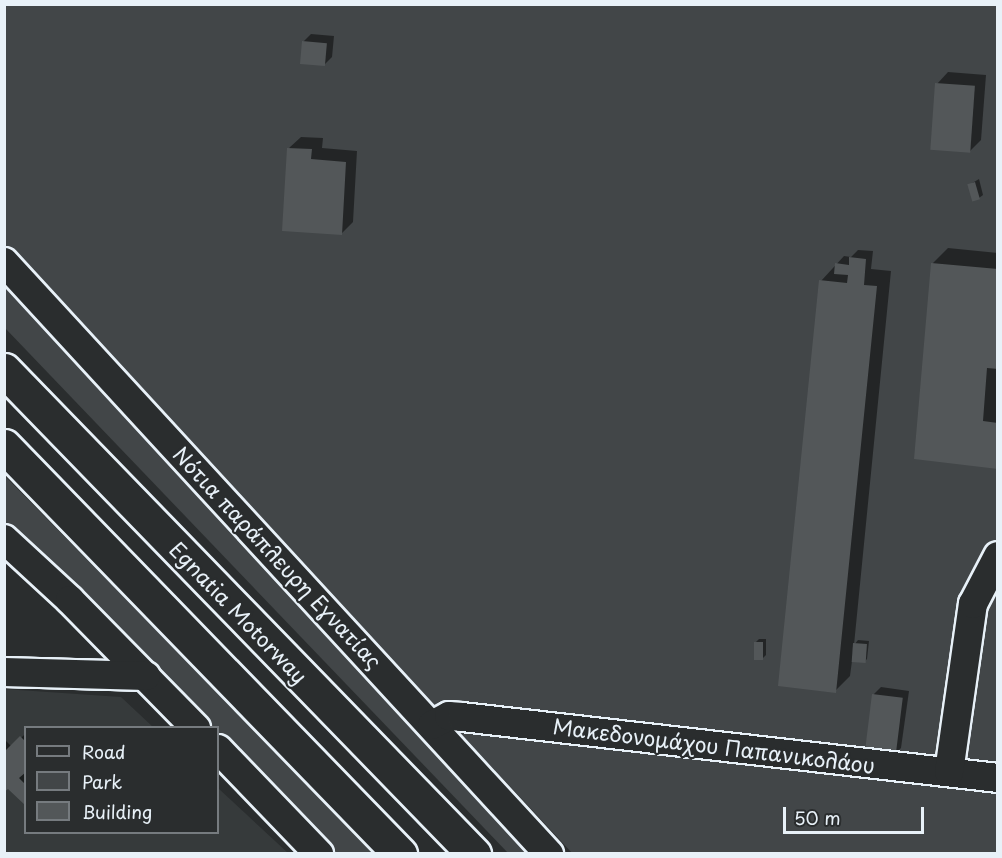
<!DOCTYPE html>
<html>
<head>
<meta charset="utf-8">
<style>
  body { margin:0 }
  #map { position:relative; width:1002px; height:858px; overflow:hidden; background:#2a2d2e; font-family:"Playpen Sans",sans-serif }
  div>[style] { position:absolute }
  .built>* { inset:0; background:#363a3b }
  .green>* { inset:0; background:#424648 }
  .shadow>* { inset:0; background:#0007 }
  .building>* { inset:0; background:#535759; transform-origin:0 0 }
  .roads { filter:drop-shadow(2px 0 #e8f1f8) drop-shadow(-2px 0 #e8f1f8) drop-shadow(0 2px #e8f1f8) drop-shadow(0 -2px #e8f1f8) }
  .minor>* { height:28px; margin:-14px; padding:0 14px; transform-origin:14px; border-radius:14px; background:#2a2d2e }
  .highway>* { height:33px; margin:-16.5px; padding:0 16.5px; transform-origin:16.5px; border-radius:16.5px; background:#2a2d2e }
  span { translate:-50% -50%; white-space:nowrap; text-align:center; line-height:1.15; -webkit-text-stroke:4.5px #2a2d2e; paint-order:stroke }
  .street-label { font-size:21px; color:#e8f1f8 }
  .frame { position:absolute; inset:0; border:6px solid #e8f1f8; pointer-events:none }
  .legend { position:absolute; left:24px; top:726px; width:195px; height:108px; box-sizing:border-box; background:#2a2d2e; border:2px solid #767b7f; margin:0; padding:8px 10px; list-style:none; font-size:18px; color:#e8f1f8 }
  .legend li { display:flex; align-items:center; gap:12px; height:30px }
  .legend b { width:30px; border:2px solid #767b7f }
  .scale { position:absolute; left:783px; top:807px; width:141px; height:27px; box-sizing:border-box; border:3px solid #e8f1f8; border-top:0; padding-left:8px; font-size:18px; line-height:21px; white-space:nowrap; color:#e8f1f8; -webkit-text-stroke:4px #2a2d2e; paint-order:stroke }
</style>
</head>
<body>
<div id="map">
  <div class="built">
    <div style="clip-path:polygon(4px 689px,121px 697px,153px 727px,26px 728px,26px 832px,218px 832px,218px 788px,288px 853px,5px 853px)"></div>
  </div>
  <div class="green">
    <div style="clip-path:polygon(5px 5px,997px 5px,997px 853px,572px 853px,5px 245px)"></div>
    <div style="clip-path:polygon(4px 278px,538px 853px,508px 853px,5px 328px)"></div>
    <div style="clip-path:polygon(4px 475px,375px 853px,332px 853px,218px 736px,218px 728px,210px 727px,5px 526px)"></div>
  </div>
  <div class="shadow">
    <div style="clip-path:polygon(311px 34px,334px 36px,332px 57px,324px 65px,303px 42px)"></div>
    <div style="clip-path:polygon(948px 72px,986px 75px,981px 140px,969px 152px,937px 84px)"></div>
    <div style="clip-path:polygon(301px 137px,323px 138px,322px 148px,357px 151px,353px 222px,341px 234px,289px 148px)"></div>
    <div style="clip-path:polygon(979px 179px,983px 195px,979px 198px,969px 185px)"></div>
    <div style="clip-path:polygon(948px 248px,998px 253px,998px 468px,933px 263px)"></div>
    <div style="clip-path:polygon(858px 250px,873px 251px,871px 269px,891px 271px,854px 645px,858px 640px,869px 641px,867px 659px,864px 662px,852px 661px,850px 676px,835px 691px,821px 281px,844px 256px,851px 257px)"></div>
    <div style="clip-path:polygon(759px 639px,766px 639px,766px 655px,762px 659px,756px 642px)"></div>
    <div style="clip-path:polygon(881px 687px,909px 691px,901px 748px,893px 756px,874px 694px)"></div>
    <div style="clip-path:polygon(26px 733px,26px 804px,8px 787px,4px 790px,4px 739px,12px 747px)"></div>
  </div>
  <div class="building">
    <div style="left:302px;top:41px;width:25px;height:23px;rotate:5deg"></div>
    <div style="left:935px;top:83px;width:40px;height:67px;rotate:4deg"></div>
    <div style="clip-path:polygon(287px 148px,312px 149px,311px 159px,346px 162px,342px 235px,282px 231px)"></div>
    <div style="left:975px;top:182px;width:18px;height:8px;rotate:74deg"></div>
    <div style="clip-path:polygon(849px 257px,866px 259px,864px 285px,877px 286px,836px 693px,778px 686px,819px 280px,847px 283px,848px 275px,834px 274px,835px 263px,849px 265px)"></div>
    <div style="clip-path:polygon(931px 263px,998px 269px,998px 369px,987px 368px,983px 421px,998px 423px,998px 469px,914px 459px)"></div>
    <div style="left:754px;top:642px;width:9px;height:18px"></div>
    <div style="left:853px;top:643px;width:14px;height:19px;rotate:4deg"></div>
    <div style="left:872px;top:694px;width:31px;height:60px;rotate:7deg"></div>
    <div style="clip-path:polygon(20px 736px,26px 742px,26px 772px,19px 778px,26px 785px,26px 806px,8px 789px,4px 792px,4px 752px)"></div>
  </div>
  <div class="roads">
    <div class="minor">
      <div style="left:4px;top:262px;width:805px;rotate:47.37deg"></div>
      <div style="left:4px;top:539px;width:90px;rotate:42.7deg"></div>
      <div style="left:70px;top:600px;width:180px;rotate:45.5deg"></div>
      <div style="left:4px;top:672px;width:142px;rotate:1.6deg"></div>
      <div style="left:432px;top:725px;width:19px;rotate:-28deg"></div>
      <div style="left:449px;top:716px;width:13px;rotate:4deg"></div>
      <div style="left:462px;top:717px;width:539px;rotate:6.49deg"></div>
      <div style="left:218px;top:749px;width:146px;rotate:46.1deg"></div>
      <div style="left:949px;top:772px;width:170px;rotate:-81.9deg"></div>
      <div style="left:973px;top:604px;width:54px;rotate:-62.5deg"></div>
    </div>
    <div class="highway">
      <div style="left:4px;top:370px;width:675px;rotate:45.84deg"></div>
      <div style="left:4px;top:446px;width:569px;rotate:45.86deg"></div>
    </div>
  </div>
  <div class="street-label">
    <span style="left:278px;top:557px;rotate:47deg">Νότια παράπλευρη Εγνατίας</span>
    <span style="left:239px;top:612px;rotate:46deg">Egnatia Motorway</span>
    <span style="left:714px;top:745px;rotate:7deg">Μακεδονομάχου Παπανικολάου</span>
  </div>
  <div class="frame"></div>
  <ul class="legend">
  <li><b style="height:8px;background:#2a2d2e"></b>Road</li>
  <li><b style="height:16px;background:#424648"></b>Park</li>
  <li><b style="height:16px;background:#535759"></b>Building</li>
  </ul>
  <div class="scale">50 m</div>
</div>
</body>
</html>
